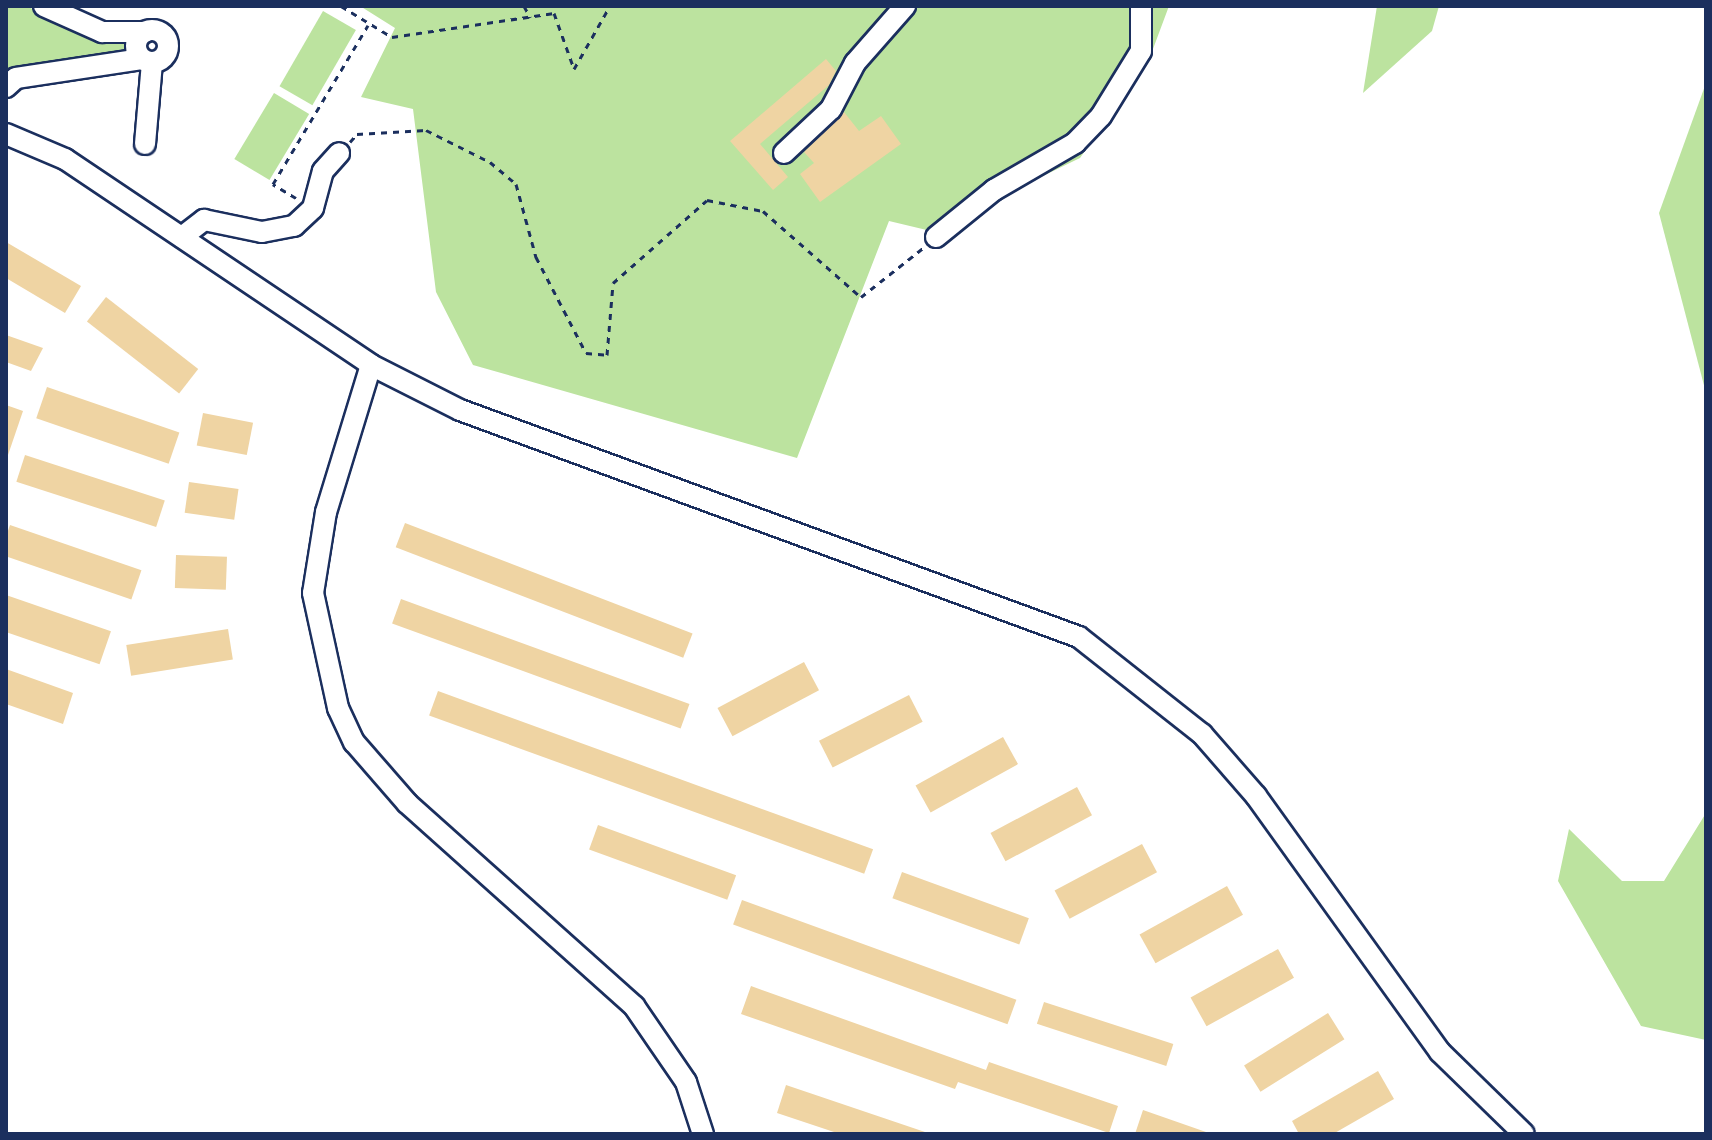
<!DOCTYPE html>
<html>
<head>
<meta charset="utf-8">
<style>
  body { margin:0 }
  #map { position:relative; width:1712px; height:1140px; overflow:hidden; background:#fff; font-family:"Shantell Sans",sans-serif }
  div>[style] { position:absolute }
  .green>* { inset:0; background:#bce39f; transform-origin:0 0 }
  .building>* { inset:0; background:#efd4a3; transform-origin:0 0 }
  .path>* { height:3px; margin-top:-1.5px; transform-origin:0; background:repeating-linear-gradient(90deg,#1b2f5e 0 6px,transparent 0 12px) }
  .roads { filter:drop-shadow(2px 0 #1b2f5e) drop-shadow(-2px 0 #1b2f5e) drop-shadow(0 2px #1b2f5e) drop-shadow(0 -2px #1b2f5e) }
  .minor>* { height:20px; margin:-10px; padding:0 10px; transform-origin:10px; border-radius:10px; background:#fff }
  .minor>.ring { margin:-10px; padding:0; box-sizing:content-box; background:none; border:20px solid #fff; border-radius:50% }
  span { translate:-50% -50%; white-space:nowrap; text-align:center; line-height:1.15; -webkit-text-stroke:6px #fff; paint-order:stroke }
  .frame { position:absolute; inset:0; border:8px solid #1b2f5e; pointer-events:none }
</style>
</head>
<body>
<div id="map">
  <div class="green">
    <div style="clip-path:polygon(6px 6px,26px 6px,90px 34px,132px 37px,131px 52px,6px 72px)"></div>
    <div style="clip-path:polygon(360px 6px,1169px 6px,1150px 57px,1080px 158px,983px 205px,956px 237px,889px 221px,797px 458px,473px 365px,436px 292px,413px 109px,361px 97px,395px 28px)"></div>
    <div style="clip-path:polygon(1377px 6px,1439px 6px,1432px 31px,1363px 93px)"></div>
    <div style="left:323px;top:11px;width:38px;height:87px;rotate:30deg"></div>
    <div style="clip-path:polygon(1706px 83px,1706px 393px,1659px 213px)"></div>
    <div style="left:274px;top:93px;width:41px;height:77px;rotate:31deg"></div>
    <div style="clip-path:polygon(1706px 813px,1706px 1040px,1641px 1026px,1558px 881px,1569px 829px,1622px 881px,1664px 881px)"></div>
  </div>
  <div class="building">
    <div style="clip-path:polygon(826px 59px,836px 71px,829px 85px,760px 144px,788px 177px,773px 190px,730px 141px)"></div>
    <div style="clip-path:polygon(844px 112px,859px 131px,881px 116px,901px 144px,820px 202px,800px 174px,814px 163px,804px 152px)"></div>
    <div style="clip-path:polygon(6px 242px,81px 286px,65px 313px,6px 278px)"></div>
    <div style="left:106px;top:297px;width:117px;height:31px;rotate:38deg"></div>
    <div style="clip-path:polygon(6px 335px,43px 348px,31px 371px,6px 362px)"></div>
    <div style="left:47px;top:387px;width:140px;height:33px;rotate:19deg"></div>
    <div style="clip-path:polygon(6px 405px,23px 411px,8px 455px,6px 455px)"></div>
    <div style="left:203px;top:413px;width:51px;height:33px;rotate:11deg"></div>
    <div style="left:25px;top:455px;width:147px;height:28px;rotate:18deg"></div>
    <div style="left:189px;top:482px;width:50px;height:31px;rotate:8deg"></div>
    <div style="left:405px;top:523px;width:308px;height:26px;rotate:21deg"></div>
    <div style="left:10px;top:525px;width:139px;height:31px;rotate:19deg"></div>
    <div style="left:176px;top:555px;width:51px;height:33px;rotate:2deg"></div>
    <div style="left:6px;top:595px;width:111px;height:35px;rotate:19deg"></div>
    <div style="left:401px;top:599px;width:307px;height:26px;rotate:20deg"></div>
    <div style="left:228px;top:629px;width:31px;height:103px;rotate:81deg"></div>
    <div style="left:804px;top:662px;width:32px;height:98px;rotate:62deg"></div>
    <div style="clip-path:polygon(6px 669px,73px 693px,63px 724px,6px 704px)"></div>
    <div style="left:438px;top:691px;width:463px;height:26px;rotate:20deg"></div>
    <div style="left:909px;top:695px;width:30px;height:101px;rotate:63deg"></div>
    <div style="left:1003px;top:737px;width:31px;height:100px;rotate:61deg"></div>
    <div style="left:1077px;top:787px;width:32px;height:98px;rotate:62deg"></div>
    <div style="left:598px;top:825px;width:147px;height:26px;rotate:20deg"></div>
    <div style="left:1142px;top:844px;width:32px;height:99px;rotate:62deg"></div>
    <div style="left:902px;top:872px;width:135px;height:28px;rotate:20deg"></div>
    <div style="left:1227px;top:886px;width:33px;height:100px;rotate:61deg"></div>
    <div style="left:742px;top:900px;width:292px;height:26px;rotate:20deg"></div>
    <div style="left:1278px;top:949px;width:33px;height:100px;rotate:61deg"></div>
    <div style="clip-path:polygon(751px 986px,986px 1070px,989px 1062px,1118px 1106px,1109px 1133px,958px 1082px,955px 1089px,741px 1014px)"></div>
    <div style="left:1044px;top:1002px;width:136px;height:23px;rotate:18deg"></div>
    <div style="left:1328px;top:1013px;width:31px;height:99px;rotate:58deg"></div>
    <div style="clip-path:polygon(1378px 1071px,1394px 1099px,1333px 1134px,1299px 1134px,1292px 1121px)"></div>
    <div style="clip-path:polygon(786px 1085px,925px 1132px,925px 1134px,840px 1134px,777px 1113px)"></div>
    <div style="clip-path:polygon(1143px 1110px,1206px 1132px,1206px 1134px,1135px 1134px)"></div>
  </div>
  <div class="path">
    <div style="left:341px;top:6px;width:60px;rotate:31.3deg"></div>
    <div style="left:392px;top:37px;width:164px;rotate:-8.4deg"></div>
    <div style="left:554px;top:13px;width:59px;rotate:70.3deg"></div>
    <div style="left:524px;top:6px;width:13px;rotate:61deg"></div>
    <div style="left:791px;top:6px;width:9px"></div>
    <div style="left:574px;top:69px;width:73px;rotate:-60.3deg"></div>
    <div style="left:350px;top:142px;width:11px;rotate:-49deg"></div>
    <div style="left:357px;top:134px;width:69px;rotate:-3.3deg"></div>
    <div style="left:426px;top:130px;width:72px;rotate:26.6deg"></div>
    <div style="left:490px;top:162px;width:34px;rotate:40deg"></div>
    <div style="left:516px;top:184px;width:76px;rotate:74.7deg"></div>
    <div style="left:536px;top:257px;width:108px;rotate:62.5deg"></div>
    <div style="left:586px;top:353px;width:21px;rotate:5deg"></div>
    <div style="left:607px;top:355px;width:72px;rotate:-85.2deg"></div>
    <div style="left:613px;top:283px;width:125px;rotate:-41.4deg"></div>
    <div style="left:707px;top:200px;width:57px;rotate:11.1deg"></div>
    <div style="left:763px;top:211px;width:130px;rotate:41.3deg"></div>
    <div style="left:861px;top:297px;width:79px;rotate:-38.3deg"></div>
    <div style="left:296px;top:198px;width:27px;rotate:-149deg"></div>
    <div style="left:273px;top:184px;width:185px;rotate:-59.1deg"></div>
  </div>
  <div class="roads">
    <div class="minor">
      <div style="left:44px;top:6px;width:64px;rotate:24.1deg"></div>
      <div style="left:102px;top:32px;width:43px"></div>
      <div class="ring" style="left:136px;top:30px;width:12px;height:12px"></div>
      <div style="left:6px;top:87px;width:13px;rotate:-42deg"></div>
      <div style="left:16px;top:78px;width:127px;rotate:-8.6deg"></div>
      <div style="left:6px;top:134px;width:64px;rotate:23deg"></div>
      <div style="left:65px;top:159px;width:369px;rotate:33.9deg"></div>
      <div style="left:371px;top:365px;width:100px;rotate:26.8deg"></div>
      <div style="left:460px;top:410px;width:659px;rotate:20.14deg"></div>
      <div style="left:1079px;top:637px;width:157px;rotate:38.3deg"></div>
      <div style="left:1202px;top:734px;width:82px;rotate:48.9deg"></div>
      <div style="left:1256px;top:796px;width:315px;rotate:54.3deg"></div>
      <div style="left:1440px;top:1052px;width:117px;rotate:44.3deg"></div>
      <div style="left:145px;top:144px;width:82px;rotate:-85.1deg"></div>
      <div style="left:784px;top:153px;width:64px;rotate:-43.1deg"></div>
      <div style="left:831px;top:109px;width:52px;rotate:-62.4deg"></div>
      <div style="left:855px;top:63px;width:76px;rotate:-48.7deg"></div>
      <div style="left:182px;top:237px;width:28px;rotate:-38deg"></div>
      <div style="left:204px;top:220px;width:59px;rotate:11.7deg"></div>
      <div style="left:262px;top:232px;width:33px;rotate:-11deg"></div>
      <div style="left:294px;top:226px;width:26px;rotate:-43deg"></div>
      <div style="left:313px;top:208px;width:38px;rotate:-75deg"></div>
      <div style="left:323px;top:171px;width:24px;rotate:-48deg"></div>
      <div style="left:936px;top:237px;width:75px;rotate:-39deg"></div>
      <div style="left:994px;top:190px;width:94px;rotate:-30.1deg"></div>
      <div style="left:1075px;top:143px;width:37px;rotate:-46deg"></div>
      <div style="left:1101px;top:116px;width:76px;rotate:-58.4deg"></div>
      <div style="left:1141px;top:51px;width:45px;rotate:-90deg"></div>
      <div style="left:371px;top:365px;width:154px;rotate:107deg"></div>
      <div style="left:326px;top:512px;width:82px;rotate:99.1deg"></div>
      <div style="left:313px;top:593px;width:118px;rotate:77.7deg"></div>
      <div style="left:338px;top:708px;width:38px;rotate:65deg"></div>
      <div style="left:354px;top:742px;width:81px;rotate:49deg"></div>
      <div style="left:407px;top:803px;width:305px;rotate:41.8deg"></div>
      <div style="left:634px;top:1006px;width:92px;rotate:55.6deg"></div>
      <div style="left:686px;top:1082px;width:55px;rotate:71.9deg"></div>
    </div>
  </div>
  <div class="frame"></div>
</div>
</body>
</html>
